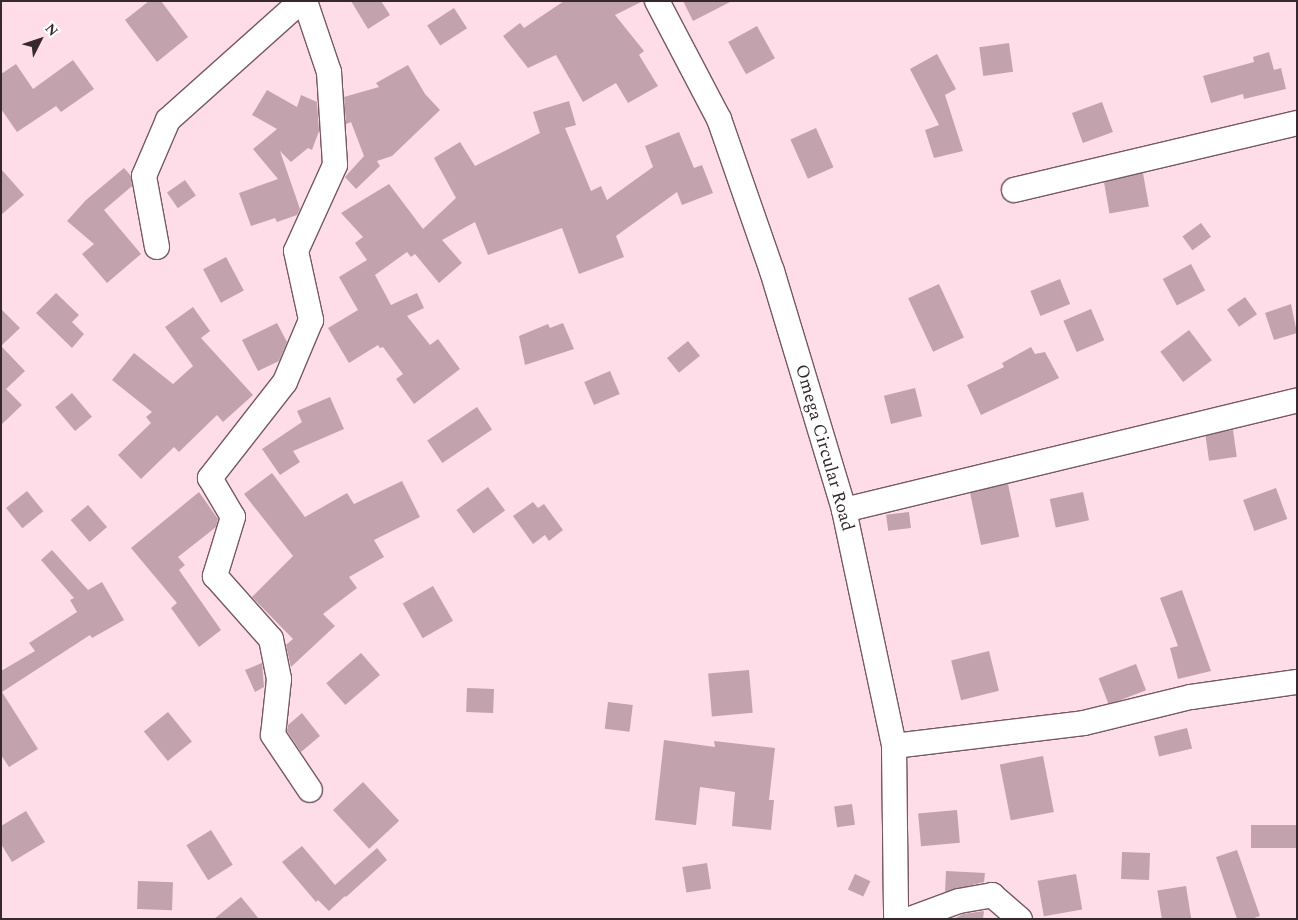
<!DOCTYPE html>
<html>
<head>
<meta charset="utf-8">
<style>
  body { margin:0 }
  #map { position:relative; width:1298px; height:920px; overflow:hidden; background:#ffdde8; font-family:Spectral,serif }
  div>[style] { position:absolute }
  .building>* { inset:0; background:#c2a2ac; transform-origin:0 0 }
  .roads { filter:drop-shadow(1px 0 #765963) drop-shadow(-1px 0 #765963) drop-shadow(0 1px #765963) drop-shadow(0 -1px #765963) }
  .minor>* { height:24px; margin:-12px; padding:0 12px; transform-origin:12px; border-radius:12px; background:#fff }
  span { translate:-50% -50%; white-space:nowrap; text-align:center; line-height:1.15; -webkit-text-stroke:5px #fff; paint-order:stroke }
  .street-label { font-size:18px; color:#36292e }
  .frame { position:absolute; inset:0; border:2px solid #36292e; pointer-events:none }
  .north { position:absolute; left:15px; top:15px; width:50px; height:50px; -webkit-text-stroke:4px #fff; paint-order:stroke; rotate:49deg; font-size:14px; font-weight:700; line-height:20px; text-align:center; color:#36292e }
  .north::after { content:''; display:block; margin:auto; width:18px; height:22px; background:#36292e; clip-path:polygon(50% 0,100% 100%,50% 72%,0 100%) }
</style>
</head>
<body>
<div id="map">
  <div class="building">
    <div style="clip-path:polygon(149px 1px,161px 1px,188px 37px,157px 62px,125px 20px)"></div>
    <div style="clip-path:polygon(351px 1px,381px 1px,390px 15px,368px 29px)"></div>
    <div style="clip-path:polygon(564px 1px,643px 1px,615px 15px,644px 51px,639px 55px,658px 86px,628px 103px,616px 83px,583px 102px,556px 55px,528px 68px,503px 36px,520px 23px,524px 28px)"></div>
    <div style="clip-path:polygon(683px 1px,732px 1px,693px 21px)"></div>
    <div style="left:454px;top:8px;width:24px;height:32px;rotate:57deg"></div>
    <div style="left:757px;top:26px;width:37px;height:33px;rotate:61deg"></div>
    <div style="left:1009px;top:43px;width:29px;height:30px;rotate:82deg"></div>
    <div style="clip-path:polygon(1269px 52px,1274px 70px,1281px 68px,1286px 89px,1244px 99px,1243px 94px,1211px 103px,1203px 76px,1254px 62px,1253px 57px)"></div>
    <div style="clip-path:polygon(937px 54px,956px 89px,945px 95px,963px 151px,934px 158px,925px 130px,939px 125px,910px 69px)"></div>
    <div style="clip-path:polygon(73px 60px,94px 89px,61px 112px,56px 106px,17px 132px,1px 109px,1px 74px,16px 64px,33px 89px)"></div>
    <div style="clip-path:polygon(408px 65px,425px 94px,440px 110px,392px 156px,377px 161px,380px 166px,356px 189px,345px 177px,364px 156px,351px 122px,346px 124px,344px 97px,379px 87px,376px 83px)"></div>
    <div style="clip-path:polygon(267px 90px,297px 107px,301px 95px,317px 102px,319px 131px,312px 150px,308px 148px,291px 162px,280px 151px,300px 209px,297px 215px,277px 222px,275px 218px,251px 226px,239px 193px,278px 179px,253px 149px,277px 129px,252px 115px)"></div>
    <div style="clip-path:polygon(569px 101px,576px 125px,565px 128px,591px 191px,601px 186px,607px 200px,653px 167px,645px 146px,679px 132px,694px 168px,702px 165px,713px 193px,682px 205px,677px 192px,616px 236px,624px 257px,579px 274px,562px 228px,488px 255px,475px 222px,442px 240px,462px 263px,439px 283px,415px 254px,411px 257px,407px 252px,375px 275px,391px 305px,417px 293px,424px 308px,407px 316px,430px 345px,438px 339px,460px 369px,414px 404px,396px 379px,403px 374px,383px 347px,380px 348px,378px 345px,349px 363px,328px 328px,358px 310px,339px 277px,367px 260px,355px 243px,363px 237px,341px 213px,389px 184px,423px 229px,456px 198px,434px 158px,460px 142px,475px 166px,540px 133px,533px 112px)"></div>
    <div style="left:1102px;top:102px;width:32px;height:32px;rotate:70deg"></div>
    <div style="left:816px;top:128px;width:43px;height:28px;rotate:66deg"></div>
    <div style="clip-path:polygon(124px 168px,131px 176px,132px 186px,104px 210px,141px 254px,107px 283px,82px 254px,94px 244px,67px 221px,86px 200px)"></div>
    <div style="clip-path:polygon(1px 169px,24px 195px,1px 215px)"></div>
    <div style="left:1143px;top:173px;width:34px;height:40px;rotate:80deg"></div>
    <div style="left:185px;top:180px;width:19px;height:22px;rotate:55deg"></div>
    <div style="left:1201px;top:223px;width:17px;height:23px;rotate:54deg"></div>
    <div style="left:226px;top:257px;width:38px;height:26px;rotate:62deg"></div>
    <div style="left:1191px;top:264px;width:30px;height:32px;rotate:62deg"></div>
    <div style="left:1060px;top:279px;width:27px;height:32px;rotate:68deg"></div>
    <div style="left:939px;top:284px;width:59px;height:34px;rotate:65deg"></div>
    <div style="clip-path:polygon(56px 293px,79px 315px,72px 322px,84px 334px,72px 348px,36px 313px)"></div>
    <div style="left:1245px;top:297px;width:21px;height:22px;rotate:55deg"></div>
    <div style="clip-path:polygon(1291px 304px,1297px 333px,1274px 340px,1265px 313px)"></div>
    <div style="clip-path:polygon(193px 307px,210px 331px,201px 338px,253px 395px,223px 422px,217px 415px,179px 452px,174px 447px,141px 479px,118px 455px,151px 423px,146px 417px,152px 412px,112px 380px,134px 353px,173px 384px,193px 366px,165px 327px)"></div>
    <div style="clip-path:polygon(1px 309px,20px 328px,1px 346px,25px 371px,6px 389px,22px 405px,1px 425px)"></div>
    <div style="left:1091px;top:309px;width:34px;height:30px;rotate:67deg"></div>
    <div style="clip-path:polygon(277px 323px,287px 342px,279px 361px,258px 371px,242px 340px)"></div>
    <div style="clip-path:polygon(563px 323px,574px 349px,525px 365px,519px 336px,548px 324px,550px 328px)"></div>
    <div style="left:1189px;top:330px;width:38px;height:36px;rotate:53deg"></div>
    <div style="left:688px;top:341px;width:19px;height:27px;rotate:51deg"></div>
    <div style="clip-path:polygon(1031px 347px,1035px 354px,1045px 352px,1059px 378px,981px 415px,967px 385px,1004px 367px,1002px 363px)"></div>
    <div style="left:610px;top:371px;width:25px;height:28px;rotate:67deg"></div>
    <div style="left:915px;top:388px;width:29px;height:32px;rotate:76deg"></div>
    <div style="left:72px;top:393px;width:31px;height:22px;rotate:50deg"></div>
    <div style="clip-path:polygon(330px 397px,344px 429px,293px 451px,300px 462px,280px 475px,262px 449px,302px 422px,297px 411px)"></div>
    <div style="left:477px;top:407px;width:27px;height:60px;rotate:56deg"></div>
    <div style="left:1233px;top:430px;width:27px;height:28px;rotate:82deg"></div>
    <div style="clip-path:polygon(272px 473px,305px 517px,347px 493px,354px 504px,402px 481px,420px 517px,374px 540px,384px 557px,349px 577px,357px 588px,323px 614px,335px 626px,291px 667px,286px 645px,293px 639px,252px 597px,293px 556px,244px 494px)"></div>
    <div style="left:1008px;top:484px;width:54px;height:39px;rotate:78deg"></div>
    <div style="left:488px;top:487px;width:29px;height:39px;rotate:54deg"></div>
    <div style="left:1276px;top:488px;width:33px;height:35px;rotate:70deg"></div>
    <div style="left:27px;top:491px;width:26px;height:27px;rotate:51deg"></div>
    <div style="clip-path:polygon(199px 492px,218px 519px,216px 527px,178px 557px,185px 565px,179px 570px,221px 630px,199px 647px,171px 608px,177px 603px,131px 548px)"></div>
    <div style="left:1083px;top:492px;width:29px;height:34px;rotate:78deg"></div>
    <div style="clip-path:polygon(533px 502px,538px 508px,544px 504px,563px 530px,549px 541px,545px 535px,533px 544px,513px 516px)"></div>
    <div style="left:88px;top:505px;width:29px;height:23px;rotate:49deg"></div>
    <div style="left:909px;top:512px;width:16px;height:23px;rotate:83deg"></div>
    <div style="clip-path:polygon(52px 550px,88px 590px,102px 582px,124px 620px,92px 638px,90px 635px,2px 692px,38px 749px,9px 767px,1px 755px,1px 671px,35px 651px,29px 643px,77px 612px,70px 600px,74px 598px,41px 560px)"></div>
    <div style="left:433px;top:586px;width:40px;height:35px;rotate:60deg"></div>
    <div style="clip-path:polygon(1182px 590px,1211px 671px,1178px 679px,1170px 648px,1178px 646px,1160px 598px)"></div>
    <div style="left:989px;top:651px;width:41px;height:39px;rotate:76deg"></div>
    <div style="left:361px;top:653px;width:29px;height:46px;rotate:49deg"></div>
    <div style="clip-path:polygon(262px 663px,264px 687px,255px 692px,245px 670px)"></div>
    <div style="left:1136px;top:664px;width:28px;height:40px;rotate:69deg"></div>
    <div style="left:749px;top:670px;width:43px;height:41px;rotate:85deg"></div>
    <div style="left:467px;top:688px;width:27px;height:24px;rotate:2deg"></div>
    <div style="left:608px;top:702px;width:25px;height:27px;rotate:7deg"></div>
    <div style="left:168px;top:712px;width:38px;height:31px;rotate:51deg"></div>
    <div style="clip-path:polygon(302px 713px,320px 736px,301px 752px,287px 731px,288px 725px)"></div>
    <div style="left:1187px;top:728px;width:21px;height:34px;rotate:76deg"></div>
    <div style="clip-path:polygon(664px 740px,715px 747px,714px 741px,775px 748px,769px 800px,774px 800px,771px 830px,732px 826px,735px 792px,700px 787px,696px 825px,655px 820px)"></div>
    <div style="left:1043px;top:756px;width:57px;height:44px;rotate:79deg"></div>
    <div style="left:363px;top:782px;width:53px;height:41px;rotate:47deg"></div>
    <div style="left:852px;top:804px;width:21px;height:18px;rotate:82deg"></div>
    <div style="left:957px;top:810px;width:33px;height:39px;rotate:85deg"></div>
    <div style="clip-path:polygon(26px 811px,45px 842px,12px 862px,1px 844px,1px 826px)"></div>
    <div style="left:1297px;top:825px;width:23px;height:46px;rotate:90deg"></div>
    <div style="left:211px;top:830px;width:41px;height:29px;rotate:58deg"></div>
    <div style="clip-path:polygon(302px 846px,335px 885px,377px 848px,387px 860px,346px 897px,341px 892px,345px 896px,329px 911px,318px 900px,316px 902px,282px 862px)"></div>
    <div style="clip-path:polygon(1237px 850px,1260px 916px,1251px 919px,1237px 919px,1216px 857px)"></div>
    <div style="left:1122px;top:852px;width:28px;height:27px;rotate:2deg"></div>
    <div style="left:707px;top:863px;width:26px;height:25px;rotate:81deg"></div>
    <div style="clip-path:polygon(946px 871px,985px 873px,984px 882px,945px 892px)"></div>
    <div style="left:855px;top:874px;width:17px;height:17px;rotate:25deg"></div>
    <div style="left:1076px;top:874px;width:36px;height:39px;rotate:80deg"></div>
    <div style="left:138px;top:881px;width:35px;height:28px;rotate:2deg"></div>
    <div style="left:1186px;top:886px;width:33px;height:29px;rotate:81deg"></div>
    <div style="clip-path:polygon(241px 897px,259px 919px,214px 919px)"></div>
    <div style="clip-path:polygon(984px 911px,983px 919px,954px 919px,963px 914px)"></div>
  </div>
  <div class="roads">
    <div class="minor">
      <div style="left:305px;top:1px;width:75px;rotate:71.3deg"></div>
      <div style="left:329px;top:72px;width:93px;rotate:86.3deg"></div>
      <div style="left:335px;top:165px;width:94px;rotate:114.4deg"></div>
      <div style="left:296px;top:251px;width:71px;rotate:77.7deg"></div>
      <div style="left:311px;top:320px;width:67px;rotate:112.8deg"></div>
      <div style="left:285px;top:382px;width:122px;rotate:128deg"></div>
      <div style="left:210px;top:478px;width:45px;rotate:59.5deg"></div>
      <div style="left:233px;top:517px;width:62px;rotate:107deg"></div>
      <div style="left:215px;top:576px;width:84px;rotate:48.4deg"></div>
      <div style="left:271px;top:639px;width:41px;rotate:78.7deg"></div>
      <div style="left:279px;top:679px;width:56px;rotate:96.1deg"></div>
      <div style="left:273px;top:735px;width:66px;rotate:56.1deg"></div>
      <div style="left:657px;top:1px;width:133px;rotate:62.3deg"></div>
      <div style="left:719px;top:119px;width:161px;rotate:70.8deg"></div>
      <div style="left:772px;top:271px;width:250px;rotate:73.2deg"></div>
      <div style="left:844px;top:510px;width:241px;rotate:78deg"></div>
      <div style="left:894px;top:746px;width:173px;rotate:89.3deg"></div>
      <div style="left:1014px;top:190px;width:291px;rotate:-13.3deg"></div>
      <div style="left:157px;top:247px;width:72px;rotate:-100.4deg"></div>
      <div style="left:144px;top:176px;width:61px;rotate:-66.8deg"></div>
      <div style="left:168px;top:120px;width:178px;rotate:-41.8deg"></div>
      <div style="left:844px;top:510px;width:466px;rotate:-13.6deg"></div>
      <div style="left:894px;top:746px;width:191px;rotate:-6.9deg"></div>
      <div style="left:1084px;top:723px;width:110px;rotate:-13.7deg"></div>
      <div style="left:1191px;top:697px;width:107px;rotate:-8.1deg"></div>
      <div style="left:910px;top:919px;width:52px;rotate:-20.2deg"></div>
      <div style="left:959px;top:901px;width:34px;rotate:-10deg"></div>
      <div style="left:992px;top:895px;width:37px;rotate:41deg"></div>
    </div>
  </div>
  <div class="street-label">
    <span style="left:824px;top:448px;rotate:74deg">Omega Circular Road</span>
  </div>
  <div class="frame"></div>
  <div class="north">N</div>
</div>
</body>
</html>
